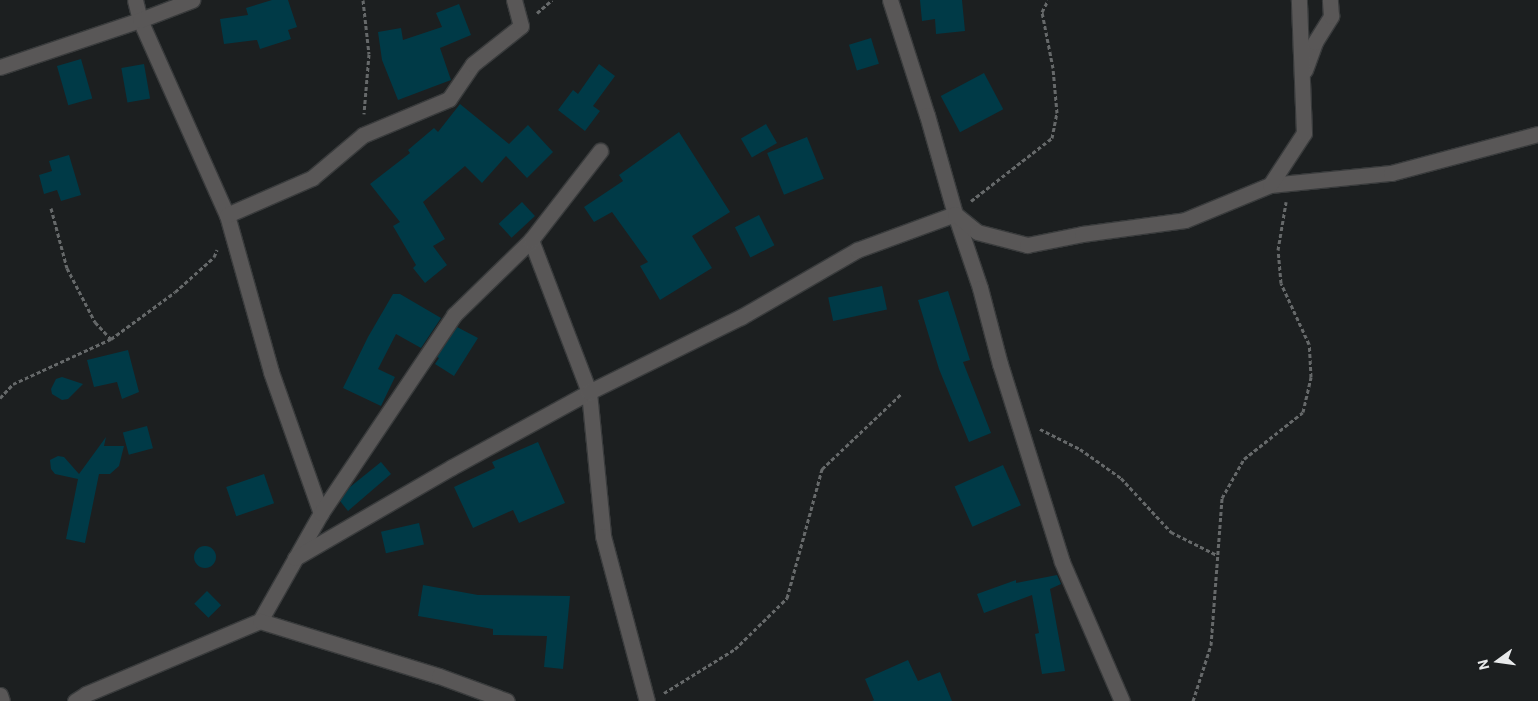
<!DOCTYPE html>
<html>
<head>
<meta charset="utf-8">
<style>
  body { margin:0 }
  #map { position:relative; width:1538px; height:701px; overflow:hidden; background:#1c1f20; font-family:Roboto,sans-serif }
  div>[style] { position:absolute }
  .building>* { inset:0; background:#003a47; transform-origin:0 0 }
  .round { border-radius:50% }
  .path>* { height:3px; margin-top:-1.5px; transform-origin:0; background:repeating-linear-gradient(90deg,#66696a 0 4px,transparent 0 6.5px) }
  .roads { filter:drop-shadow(1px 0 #393b3c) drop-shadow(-1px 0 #393b3c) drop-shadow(0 1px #393b3c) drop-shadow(0 -1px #393b3c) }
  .minor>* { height:15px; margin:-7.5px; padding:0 7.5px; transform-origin:7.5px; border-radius:7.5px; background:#595757 }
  span { translate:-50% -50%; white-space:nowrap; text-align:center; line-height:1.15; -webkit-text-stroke:4.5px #1c1f20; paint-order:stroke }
  .north { position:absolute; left:1473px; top:636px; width:50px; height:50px; -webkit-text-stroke:4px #1c1f20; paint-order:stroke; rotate:256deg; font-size:14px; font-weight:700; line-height:20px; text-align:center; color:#e8eaeb }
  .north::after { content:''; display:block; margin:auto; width:18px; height:22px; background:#e8eaeb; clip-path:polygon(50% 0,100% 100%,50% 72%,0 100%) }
</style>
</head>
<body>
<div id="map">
  <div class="building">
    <div style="clip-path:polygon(272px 0,288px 0,297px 27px,288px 30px,291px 39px,260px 49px,257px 40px,224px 44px,220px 19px,248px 15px,246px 8px)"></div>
    <div style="clip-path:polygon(920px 0,962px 0,965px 31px,936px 34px,935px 19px,922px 21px)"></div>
    <div style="clip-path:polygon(459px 4px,471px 35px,440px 48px,451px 80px,398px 100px,382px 60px,378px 32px,401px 28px,403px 40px,442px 27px,436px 13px)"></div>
    <div style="left:871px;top:38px;width:27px;height:23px;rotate:73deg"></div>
    <div style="left:81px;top:59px;width:41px;height:25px;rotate:74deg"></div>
    <div style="left:144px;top:64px;width:35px;height:23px;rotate:80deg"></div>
    <div style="clip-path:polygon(599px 64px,615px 76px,593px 106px,600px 111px,585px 131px,558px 110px,573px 90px,578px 94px)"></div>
    <div style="left:984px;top:73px;width:41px;height:49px;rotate:62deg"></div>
    <div style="clip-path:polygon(460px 104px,509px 144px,528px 125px,553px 152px,527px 178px,506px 156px,482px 183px,465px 166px,423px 202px,445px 239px,433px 246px,447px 265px,425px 283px,413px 268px,416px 265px,393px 226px,400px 222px,370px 184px,410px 153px,408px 150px,434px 128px,438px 132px)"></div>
    <div style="left:766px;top:124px;width:22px;height:29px;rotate:60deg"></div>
    <div style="clip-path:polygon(679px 132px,730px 212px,692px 236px,712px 268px,660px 300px,640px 266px,648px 262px,612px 212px,594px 222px,584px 207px,623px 181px,619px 175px)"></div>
    <div style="left:807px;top:137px;width:45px;height:43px;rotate:68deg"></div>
    <div style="clip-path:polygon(69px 155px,81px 195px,61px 201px,57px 190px,44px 194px,39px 175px,52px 171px,49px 161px)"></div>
    <div style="left:522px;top:202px;width:19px;height:32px;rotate:47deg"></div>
    <div style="left:759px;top:215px;width:34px;height:27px;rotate:63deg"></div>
    <div style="left:882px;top:286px;width:24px;height:55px;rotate:78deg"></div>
    <div style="clip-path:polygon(948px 291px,970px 360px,963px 362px,991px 433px,969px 442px,939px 369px,918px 300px)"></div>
    <div style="clip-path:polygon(393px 294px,400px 294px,441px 318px,421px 348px,396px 334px,378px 369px,395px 377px,381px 406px,343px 388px,368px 337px)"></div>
    <div style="clip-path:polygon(457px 327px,478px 338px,454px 376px,435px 364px,439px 358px,437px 357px)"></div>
    <div style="clip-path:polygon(128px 350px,139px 392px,122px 399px,117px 382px,94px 387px,87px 360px)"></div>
    <div style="clip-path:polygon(62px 377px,83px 384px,68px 399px,62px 400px,52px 394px,51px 389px,56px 379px)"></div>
    <div style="left:147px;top:426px;width:23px;height:25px;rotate:75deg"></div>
    <div style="clip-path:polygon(106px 437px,104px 446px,124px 446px,119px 466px,110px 474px,99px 474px,85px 543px,66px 539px,78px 479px,55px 474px,51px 469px,50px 460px,58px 456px,64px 457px,79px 474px)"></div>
    <div style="clip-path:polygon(538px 442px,565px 503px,519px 523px,513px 510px,473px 528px,454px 487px,495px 468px,492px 462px)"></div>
    <div style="clip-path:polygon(381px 462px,391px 474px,348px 511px,340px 501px,350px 487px)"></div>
    <div style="left:1003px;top:465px;width:44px;height:53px;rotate:66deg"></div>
    <div style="left:264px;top:474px;width:31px;height:40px;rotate:71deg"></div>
    <div style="left:419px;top:523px;width:22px;height:39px;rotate:77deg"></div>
    <div class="round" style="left:194px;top:546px;width:22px;height:22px"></div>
    <div style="clip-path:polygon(1057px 575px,1061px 584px,1050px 589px,1065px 671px,1042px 674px,1035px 634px,1039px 633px,1032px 595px,984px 613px,977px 594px,1016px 580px,1016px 583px)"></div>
    <div style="clip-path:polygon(423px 585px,478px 595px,570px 596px,563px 669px,544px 667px,547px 636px,493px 635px,493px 629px,418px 616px)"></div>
    <div style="left:207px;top:591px;width:20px;height:18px;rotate:45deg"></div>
    <div style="clip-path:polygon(908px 660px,918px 681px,940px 672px,952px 701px,872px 701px,874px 700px,865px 679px)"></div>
  </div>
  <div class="path">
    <div style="left:363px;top:0;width:54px;rotate:83.7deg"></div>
    <div style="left:369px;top:54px;width:60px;rotate:94.8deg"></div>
    <div style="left:537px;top:13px;width:20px;rotate:-41deg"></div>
    <div style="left:971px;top:201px;width:103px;rotate:-37.9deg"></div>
    <div style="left:1052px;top:138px;width:25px;rotate:-79deg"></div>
    <div style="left:1057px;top:113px;width:45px;rotate:-95.1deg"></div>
    <div style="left:1053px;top:68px;width:57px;rotate:-101.1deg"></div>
    <div style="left:1042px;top:12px;width:13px;rotate:-63deg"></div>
    <div style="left:51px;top:208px;width:62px;rotate:75.1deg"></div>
    <div style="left:67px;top:268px;width:61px;rotate:62.6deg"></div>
    <div style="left:95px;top:322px;width:23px;rotate:47deg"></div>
    <div style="left:0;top:398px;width:19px;rotate:-47deg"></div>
    <div style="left:13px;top:384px;width:108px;rotate:-24.7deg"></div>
    <div style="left:111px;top:339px;width:79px;rotate:-36.3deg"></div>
    <div style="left:175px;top:292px;width:52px;rotate:-41.9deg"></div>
    <div style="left:214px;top:257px;width:8px;rotate:-67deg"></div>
    <div style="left:1040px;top:429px;width:45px;rotate:26.6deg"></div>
    <div style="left:1080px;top:449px;width:50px;rotate:35.3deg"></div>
    <div style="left:1121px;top:478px;width:74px;rotate:47.2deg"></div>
    <div style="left:1171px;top:532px;width:51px;rotate:26.6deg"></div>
    <div style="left:664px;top:693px;width:84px;rotate:-31.8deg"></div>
    <div style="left:735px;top:649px;width:73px;rotate:-44.4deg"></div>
    <div style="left:787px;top:598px;width:134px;rotate:-74.8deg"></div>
    <div style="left:822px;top:469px;width:109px;rotate:-43.5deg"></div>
    <div style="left:1193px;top:701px;width:59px;rotate:-72.2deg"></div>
    <div style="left:1211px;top:645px;width:147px;rotate:-85.7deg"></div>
    <div style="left:1222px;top:498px;width:45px;rotate:-60.6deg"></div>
    <div style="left:1244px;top:459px;width:75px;rotate:-38.5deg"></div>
    <div style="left:1303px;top:412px;width:36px;rotate:-77deg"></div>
    <div style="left:1311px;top:377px;width:33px;rotate:-93deg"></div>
    <div style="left:1309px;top:344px;width:67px;rotate:-114.7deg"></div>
    <div style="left:1281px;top:283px;width:33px;rotate:-95deg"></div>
    <div style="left:1278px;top:250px;width:49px;rotate:-80.5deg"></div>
  </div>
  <div class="roads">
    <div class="minor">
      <div style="left:135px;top:0;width:21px;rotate:76deg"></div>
      <div style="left:140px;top:20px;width:214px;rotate:66deg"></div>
      <div style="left:227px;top:215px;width:163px;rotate:74.3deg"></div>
      <div style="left:271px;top:372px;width:150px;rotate:70.5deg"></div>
      <div style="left:321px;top:513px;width:124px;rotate:119.5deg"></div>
      <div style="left:890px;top:0;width:121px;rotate:72.2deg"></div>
      <div style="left:927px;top:115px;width:103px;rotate:74.2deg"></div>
      <div style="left:955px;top:214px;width:78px;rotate:71.3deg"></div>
      <div style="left:980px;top:288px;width:79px;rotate:75.3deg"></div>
      <div style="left:1000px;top:364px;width:207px;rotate:72.6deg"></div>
      <div style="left:1062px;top:562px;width:151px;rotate:66.7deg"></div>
      <div style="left:0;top:67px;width:148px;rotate:-18.6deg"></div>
      <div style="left:140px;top:20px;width:56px;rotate:-21deg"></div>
      <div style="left:1305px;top:70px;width:30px;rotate:-70deg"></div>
      <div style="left:1315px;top:42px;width:31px;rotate:-58deg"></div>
      <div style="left:1331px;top:16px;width:16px;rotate:-94deg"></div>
      <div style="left:1270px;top:185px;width:122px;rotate:-5.7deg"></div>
      <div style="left:1391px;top:173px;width:152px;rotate:-14.9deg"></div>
      <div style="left:227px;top:215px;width:93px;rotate:-23.5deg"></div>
      <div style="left:312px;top:178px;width:67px;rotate:-40.1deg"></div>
      <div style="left:363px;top:135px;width:93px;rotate:-22.7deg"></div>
      <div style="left:449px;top:99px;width:42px;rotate:-55.6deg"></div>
      <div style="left:473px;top:64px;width:61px;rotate:-38.4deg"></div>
      <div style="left:521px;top:26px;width:27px;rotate:-105deg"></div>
      <div style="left:531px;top:240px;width:163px;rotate:69.1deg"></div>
      <div style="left:589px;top:392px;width:145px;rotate:84.4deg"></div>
      <div style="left:603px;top:536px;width:171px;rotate:75.1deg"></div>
      <div style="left:321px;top:513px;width:239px;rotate:-56.1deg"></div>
      <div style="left:454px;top:315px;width:107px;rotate:-44.2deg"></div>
      <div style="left:531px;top:240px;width:113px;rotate:-52.2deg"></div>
      <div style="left:295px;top:558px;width:181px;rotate:-30.1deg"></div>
      <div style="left:452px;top:467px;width:156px;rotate:-28.7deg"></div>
      <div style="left:589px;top:392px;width:169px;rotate:-26.3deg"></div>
      <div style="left:741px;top:317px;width:134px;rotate:-30deg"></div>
      <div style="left:857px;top:250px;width:104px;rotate:-20.2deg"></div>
      <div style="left:955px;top:214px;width:28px;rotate:39deg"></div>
      <div style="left:977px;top:232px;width:52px;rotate:14.6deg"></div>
      <div style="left:1027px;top:245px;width:56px;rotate:-11.3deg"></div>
      <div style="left:1082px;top:234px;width:104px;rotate:-7.7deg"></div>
      <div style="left:1185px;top:220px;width:92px;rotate:-22.4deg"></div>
      <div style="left:1270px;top:185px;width:62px;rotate:-56.8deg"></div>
      <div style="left:1304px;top:133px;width:133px;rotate:-92.2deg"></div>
      <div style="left:0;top:695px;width:6px;rotate:72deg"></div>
      <div style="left:75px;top:701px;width:13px;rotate:-32deg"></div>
      <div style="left:86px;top:694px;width:189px;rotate:-22.8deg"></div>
      <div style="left:260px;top:621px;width:187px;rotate:17.1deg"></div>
      <div style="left:439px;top:676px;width:72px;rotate:20.2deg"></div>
    </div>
  </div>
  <div class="north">N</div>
</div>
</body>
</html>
